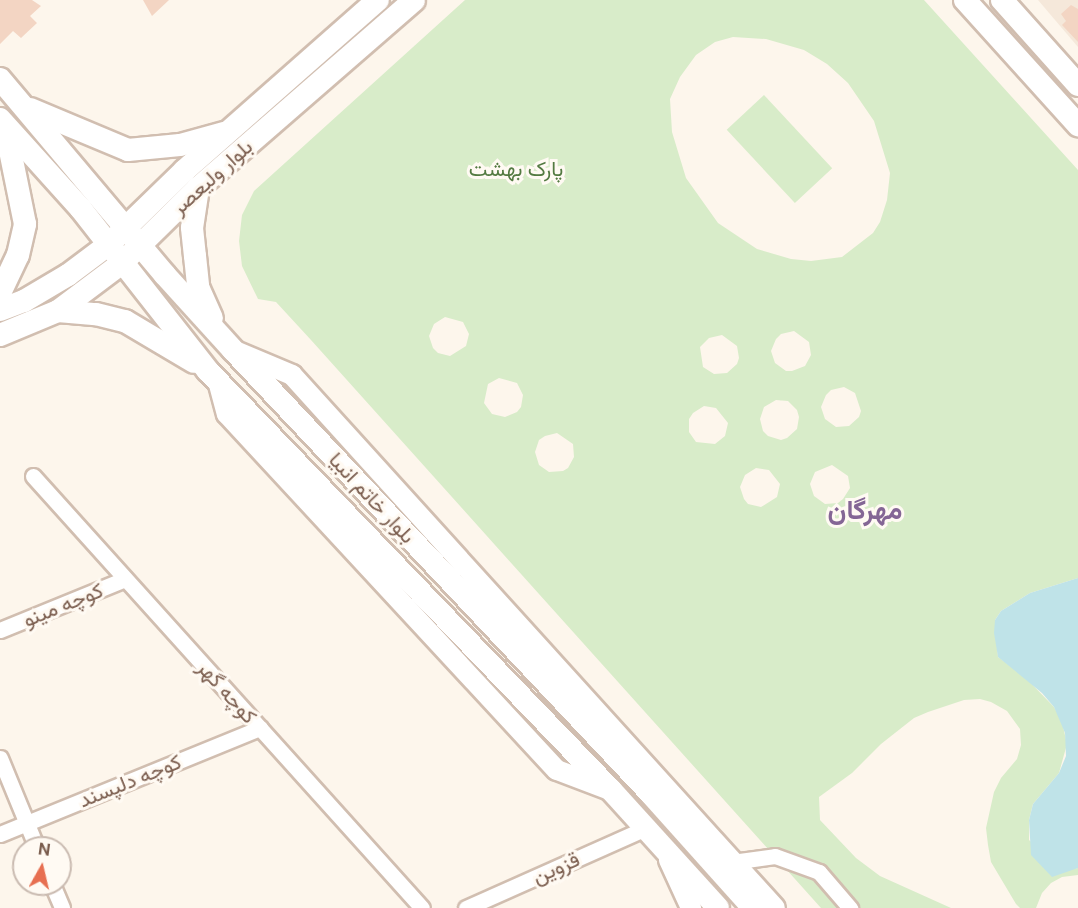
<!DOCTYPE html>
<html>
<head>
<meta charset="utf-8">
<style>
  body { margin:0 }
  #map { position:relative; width:1078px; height:908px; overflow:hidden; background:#fdf6ec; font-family:"Public Sans",Vazirmatn,sans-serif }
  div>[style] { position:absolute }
  .residential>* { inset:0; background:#f5e8da }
  .green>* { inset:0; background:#d8ecc9; transform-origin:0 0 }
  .water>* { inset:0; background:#bfe3e8 }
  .building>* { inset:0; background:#f3d5c3 }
  .roads { filter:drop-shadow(2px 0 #d1beb0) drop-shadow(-2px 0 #d1beb0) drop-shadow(0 2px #d1beb0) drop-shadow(0 -2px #d1beb0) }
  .minor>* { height:15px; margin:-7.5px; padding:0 7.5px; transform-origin:7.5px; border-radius:7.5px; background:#fff }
  .tertiary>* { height:20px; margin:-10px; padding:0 10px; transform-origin:10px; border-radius:10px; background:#fff }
  .secondary>* { height:22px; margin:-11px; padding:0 11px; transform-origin:11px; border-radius:11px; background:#fff }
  span { translate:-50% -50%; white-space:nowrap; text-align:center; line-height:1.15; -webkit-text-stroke:6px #fffaf3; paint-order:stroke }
  .park-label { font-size:21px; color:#537a41 }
  .street-label { font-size:21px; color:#7a5c4d }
  .district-label { font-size:27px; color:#846695; font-weight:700 }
  .north { position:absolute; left:12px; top:836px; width:60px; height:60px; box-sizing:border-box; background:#fffaf3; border:2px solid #cabbb1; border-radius:50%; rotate:8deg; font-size:16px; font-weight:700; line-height:24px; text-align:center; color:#7a5c4d }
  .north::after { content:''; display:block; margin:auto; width:21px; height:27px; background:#e76f51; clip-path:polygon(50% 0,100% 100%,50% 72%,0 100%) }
</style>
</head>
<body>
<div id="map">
  <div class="residential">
    <div style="clip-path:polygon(1038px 0,1078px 0,1078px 47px)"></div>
  </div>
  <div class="green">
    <div style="clip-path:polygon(evenodd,465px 0,924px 0,1078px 170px,1078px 578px,1030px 593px,1001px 611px,995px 620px,998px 657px,1023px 675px,1054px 707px,1062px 722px,1067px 744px,1059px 773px,1033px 804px,1029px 820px,1029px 840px,1063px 871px,1078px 868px,1078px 875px,1062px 877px,1051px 883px,1042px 893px,1036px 908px,1020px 908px,1016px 904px,991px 862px,988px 845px,986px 828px,994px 792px,1001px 778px,1017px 759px,1021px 745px,1020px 729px,1007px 711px,991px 702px,980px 699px,964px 700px,928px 712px,914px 718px,881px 744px,852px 773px,819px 797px,820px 820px,856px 858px,880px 876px,951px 908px,821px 908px,311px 340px,276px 302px,258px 299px,242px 266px,239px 241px,242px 215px,254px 191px,465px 0,733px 37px,766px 39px,804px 50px,827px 64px,848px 83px,874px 121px,890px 173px,887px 200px,880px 222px,873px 233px,842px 257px,811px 261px,791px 259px,757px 249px,718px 223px,686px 178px,672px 132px,670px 99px,680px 77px,696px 55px,715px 42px,733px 37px,465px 0,445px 317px,463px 322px,469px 334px,466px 346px,450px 356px,438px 353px,433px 348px,429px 336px,434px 324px,445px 317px,465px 0,794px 331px,809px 342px,811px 355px,805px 366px,792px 371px,786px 371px,775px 363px,771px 351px,776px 339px,781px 334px,794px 331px,465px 0,722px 335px,737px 346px,739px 358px,737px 364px,727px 373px,714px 374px,703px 367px,700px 347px,709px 338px,722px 335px,465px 0,499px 378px,517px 383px,523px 395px,521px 407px,517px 412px,505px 417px,492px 414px,484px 403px,488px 384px,499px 378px,465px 0,844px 387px,855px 393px,861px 411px,859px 417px,849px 426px,836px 427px,825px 419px,821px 407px,826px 395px,831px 390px,844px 387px,465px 0,776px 400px,788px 401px,797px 410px,799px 417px,797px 429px,787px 438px,781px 440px,768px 436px,763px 431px,760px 419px,764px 407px,776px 400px,465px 0,704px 406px,716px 408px,728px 423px,725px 436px,715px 444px,696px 442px,689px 432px,689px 419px,693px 413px,704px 406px,465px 0,557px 433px,573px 444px,574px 457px,568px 468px,563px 471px,549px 472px,539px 465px,535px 452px,539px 440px,545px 436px,557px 433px,465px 0,832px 465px,848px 476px,850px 488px,843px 499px,838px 503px,825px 504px,814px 496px,810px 484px,815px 472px,832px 465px,465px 0,756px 468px,769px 470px,780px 484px,777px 497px,761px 507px,748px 504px,744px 499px,740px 487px,745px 475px,756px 468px)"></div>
    <div style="left:764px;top:95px;width:100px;height:51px;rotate:47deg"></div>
  </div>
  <div class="water">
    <div style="clip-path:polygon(1078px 578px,1078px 868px,1052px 877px,1031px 855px,1029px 820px,1033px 804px,1059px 773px,1066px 756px,1065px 733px,1054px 707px,1042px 693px,998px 657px,994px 633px,995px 620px,1001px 611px,1030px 593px)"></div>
  </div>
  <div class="building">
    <div style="clip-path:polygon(0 0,32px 0,41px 6px,30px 16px,37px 23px,21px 38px,13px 31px,0 44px)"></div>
    <div style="clip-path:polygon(143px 0,169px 0,152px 16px)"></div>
    <div style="clip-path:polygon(1071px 5px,1078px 9px,1078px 42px,1062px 25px,1066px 21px,1061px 14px)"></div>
  </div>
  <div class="roads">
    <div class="minor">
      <div style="left:33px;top:476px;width:581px;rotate:48deg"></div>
      <div style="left:0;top:630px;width:135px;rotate:-22.2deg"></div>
      <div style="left:0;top:758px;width:97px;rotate:67.7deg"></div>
      <div style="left:0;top:834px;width:281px;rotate:-22.2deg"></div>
      <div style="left:732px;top:862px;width:43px;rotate:-7.9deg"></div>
      <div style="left:775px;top:856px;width:47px;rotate:20deg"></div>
      <div style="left:819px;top:872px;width:48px;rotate:49.3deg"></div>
      <div style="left:52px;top:884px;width:26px;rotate:67deg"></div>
      <div style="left:466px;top:908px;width:197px;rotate:-24deg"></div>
    </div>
    <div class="tertiary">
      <div style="left:235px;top:351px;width:62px;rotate:22.8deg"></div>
      <div style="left:292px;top:375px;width:719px;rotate:47.82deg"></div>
      <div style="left:218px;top:381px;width:34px;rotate:75deg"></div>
      <div style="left:227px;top:414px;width:485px;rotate:47.2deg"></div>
      <div style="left:557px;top:770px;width:57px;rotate:20.7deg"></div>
      <div style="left:669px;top:860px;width:53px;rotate:65.4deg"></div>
    </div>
    <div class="secondary">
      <div style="left:965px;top:0;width:169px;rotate:47.9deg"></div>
      <div style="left:1002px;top:0;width:114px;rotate:48.2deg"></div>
      <div style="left:0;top:79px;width:256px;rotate:49.9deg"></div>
      <div style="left:165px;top:275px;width:101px;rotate:47.8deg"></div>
      <div style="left:233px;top:350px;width:611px;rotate:46.72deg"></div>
      <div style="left:652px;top:795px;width:152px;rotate:48.2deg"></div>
      <div style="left:30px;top:109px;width:106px;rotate:22.7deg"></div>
      <div style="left:128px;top:150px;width:52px;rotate:-5.5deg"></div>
      <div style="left:180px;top:145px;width:46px;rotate:-15.3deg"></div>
      <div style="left:0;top:119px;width:121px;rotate:48deg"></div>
      <div style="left:81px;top:209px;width:206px;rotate:51.9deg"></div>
      <div style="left:208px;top:371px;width:581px;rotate:46.12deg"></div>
      <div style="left:611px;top:790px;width:159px;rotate:47.8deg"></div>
      <div style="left:198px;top:188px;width:40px;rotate:98.5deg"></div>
      <div style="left:192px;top:228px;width:28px;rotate:84deg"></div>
      <div style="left:195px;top:256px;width:31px;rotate:84deg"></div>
      <div style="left:198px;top:287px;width:34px;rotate:66deg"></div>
      <div style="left:0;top:293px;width:42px;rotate:-64.7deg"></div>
      <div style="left:18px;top:255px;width:32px;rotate:-77deg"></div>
      <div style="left:25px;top:224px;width:100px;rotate:-101.5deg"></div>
      <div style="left:0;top:310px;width:26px;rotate:-21deg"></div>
      <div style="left:24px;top:301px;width:51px;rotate:-30.6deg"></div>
      <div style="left:68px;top:275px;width:50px;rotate:-36.9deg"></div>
      <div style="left:108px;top:245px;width:107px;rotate:-44.2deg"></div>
      <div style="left:185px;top:170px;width:257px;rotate:-41.4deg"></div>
      <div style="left:58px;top:311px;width:38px;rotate:5deg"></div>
      <div style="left:96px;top:314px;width:30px;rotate:14deg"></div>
      <div style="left:125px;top:321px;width:80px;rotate:30.7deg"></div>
      <div style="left:0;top:335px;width:63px;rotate:-22.5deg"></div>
      <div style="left:58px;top:311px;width:80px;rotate:-36.9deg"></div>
      <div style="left:122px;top:263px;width:107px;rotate:-44.6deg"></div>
      <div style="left:198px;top:188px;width:286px;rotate:-41deg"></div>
    </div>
  </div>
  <div class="park-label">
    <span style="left:516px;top:169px">پارک بهشت</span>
  </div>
  <div class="street-label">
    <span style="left:212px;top:177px;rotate:-42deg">بلوار ولیعصر</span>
    <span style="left:372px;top:498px;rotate:47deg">بلوار خاتم انبیا</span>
    <span style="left:63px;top:605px;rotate:-22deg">کوچه مینو</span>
    <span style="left:227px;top:692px;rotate:48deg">کوچه گهر</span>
    <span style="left:130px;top:781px;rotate:-22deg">کوچه دلپسند</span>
    <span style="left:556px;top:868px;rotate:-24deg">قزوین</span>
  </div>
  <div class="district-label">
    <span style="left:865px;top:510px">مهرگان</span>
  </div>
  <div class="north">N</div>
</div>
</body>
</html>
